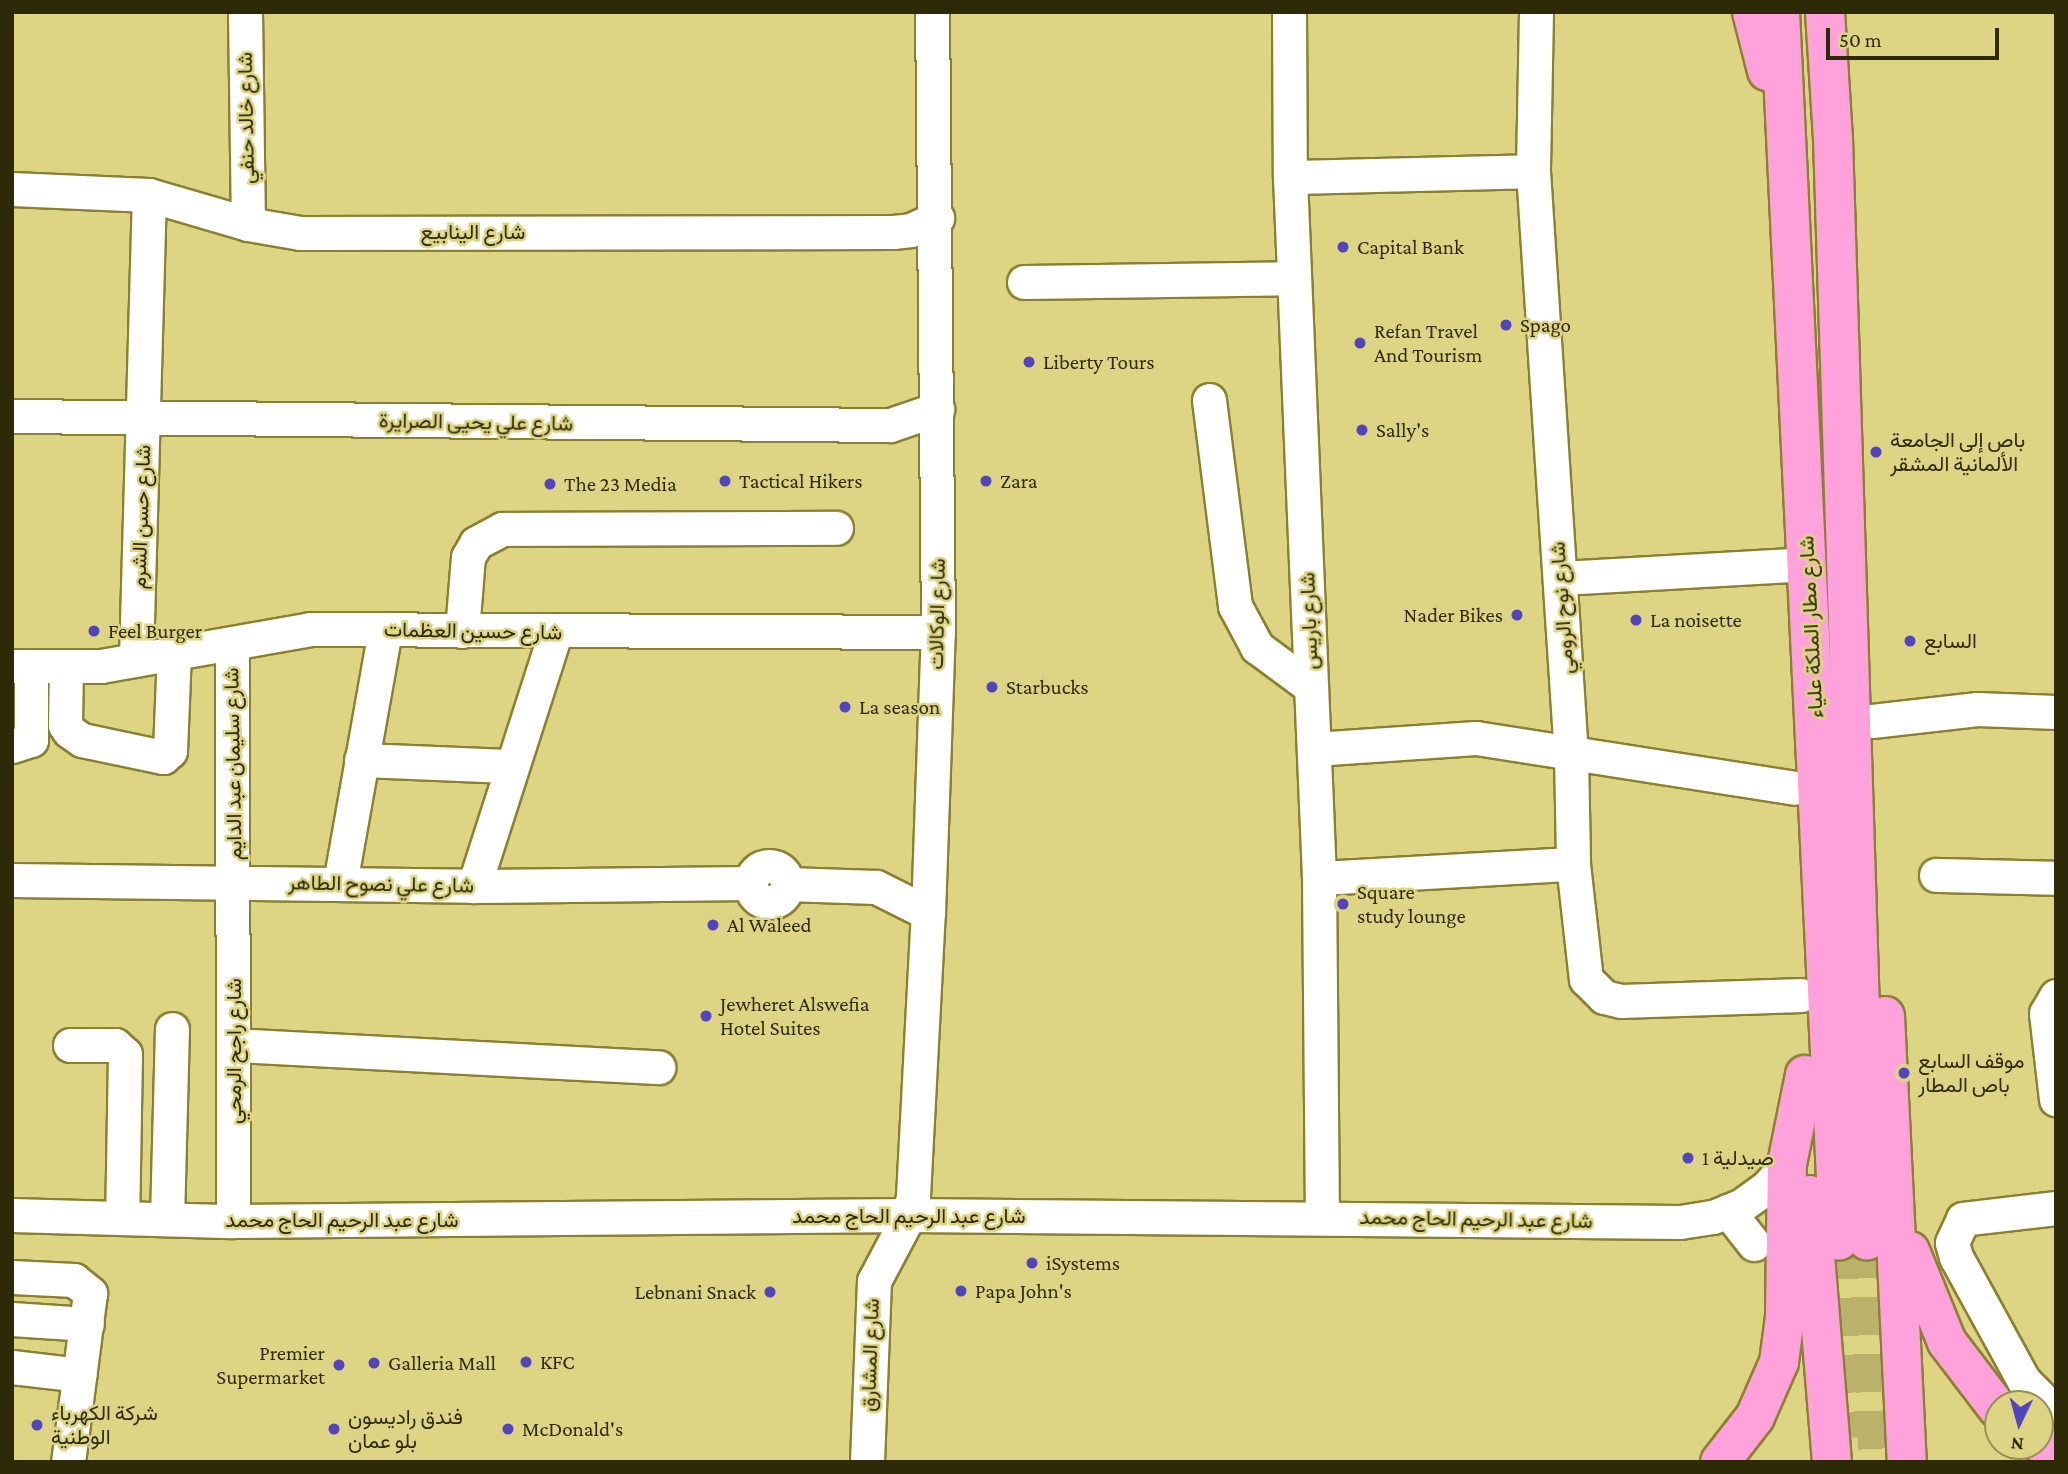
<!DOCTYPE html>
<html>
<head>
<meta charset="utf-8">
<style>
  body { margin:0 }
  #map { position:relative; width:2068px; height:1474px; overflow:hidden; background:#ddd484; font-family:"Crimson Pro",Vazirmatn,serif }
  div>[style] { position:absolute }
  .highway-tunnel>* { height:38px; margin-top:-19px; transform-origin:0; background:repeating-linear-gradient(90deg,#bab26b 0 38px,transparent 0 57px) }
  .roads { filter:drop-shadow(2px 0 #8a8030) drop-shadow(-2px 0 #8a8030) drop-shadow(0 2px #8a8030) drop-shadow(0 -2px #8a8030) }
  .minor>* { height:33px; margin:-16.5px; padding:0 16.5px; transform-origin:16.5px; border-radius:16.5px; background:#fff }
  .minor>.ring { margin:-16.5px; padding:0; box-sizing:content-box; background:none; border:33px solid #fff; border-radius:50% }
  .highway>* { height:38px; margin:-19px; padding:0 19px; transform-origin:19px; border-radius:19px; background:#ffa2dc }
  .dots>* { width:19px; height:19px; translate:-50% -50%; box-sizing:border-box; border:4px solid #ddd484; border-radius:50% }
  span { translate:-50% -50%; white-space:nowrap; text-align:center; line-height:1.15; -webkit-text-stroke:5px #ddd484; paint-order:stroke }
  .street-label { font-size:21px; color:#2e2a08 }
  .poi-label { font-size:21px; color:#2e2a08 }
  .left { translate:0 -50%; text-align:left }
  .right { translate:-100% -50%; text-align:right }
  .frame { position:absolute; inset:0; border:14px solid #2e2a08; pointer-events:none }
  .north { position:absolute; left:1984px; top:1390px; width:70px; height:70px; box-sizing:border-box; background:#ddd484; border:2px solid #979052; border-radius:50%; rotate:185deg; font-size:19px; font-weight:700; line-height:28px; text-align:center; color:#2e2a08 }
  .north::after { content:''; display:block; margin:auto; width:24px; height:32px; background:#5244bc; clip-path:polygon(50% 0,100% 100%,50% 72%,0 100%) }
  .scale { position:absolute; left:1826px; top:28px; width:173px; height:32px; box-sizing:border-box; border:4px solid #2e2a08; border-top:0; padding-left:9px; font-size:21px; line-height:24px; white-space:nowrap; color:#2e2a08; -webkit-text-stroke:5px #ddd484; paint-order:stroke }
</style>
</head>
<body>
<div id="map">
  <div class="highway-tunnel">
    <div style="left:1867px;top:1240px;width:222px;rotate:87.2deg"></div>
    <div style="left:1839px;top:1241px;width:197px;rotate:87.4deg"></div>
  </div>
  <div class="roads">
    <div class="minor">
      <div style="left:245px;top:12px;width:212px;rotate:89.2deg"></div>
      <div style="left:1289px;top:12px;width:165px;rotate:89.7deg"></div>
      <div style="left:1290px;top:177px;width:702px;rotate:87.63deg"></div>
      <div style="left:1319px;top:878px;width:339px;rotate:89.5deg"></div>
      <div style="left:1536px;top:12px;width:159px;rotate:91.1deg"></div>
      <div style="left:1533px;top:171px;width:585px;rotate:86.28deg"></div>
      <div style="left:1571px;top:755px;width:109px;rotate:88.9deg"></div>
      <div style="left:1573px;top:864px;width:116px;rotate:83.6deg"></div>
      <div style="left:1586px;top:979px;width:25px;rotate:45deg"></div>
      <div style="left:1604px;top:997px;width:18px;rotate:13deg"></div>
      <div style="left:1622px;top:1001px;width:179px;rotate:-1.9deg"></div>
      <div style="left:1290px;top:177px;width:243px;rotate:-1.4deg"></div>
      <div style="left:12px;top:189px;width:137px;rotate:2.5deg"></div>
      <div style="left:149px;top:195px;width:103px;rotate:16.3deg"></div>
      <div style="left:248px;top:224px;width:53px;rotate:9.8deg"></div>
      <div style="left:300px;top:233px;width:593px;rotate:-0.1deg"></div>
      <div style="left:893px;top:232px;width:18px;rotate:-6deg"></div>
      <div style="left:911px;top:230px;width:29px;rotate:-25deg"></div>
      <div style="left:1024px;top:282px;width:270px;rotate:-0.8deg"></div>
      <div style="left:1209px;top:400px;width:208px;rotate:82.8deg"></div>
      <div style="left:1235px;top:606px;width:47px;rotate:61.8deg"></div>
      <div style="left:1257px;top:647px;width:67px;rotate:36.5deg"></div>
      <div style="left:12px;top:416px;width:878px;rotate:0.59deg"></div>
      <div style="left:890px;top:425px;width:50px;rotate:-18.8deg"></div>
      <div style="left:1560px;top:578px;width:233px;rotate:-3.2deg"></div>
      <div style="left:462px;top:631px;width:74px;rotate:-85.4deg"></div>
      <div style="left:468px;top:557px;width:16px;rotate:-60deg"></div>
      <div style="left:476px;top:543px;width:30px;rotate:-28deg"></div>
      <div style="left:502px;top:529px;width:334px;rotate:-0.2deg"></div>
      <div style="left:232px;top:645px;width:576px;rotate:89.9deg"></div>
      <div style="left:136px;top:658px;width:463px;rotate:-88.4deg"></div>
      <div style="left:12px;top:666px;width:89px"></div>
      <div style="left:101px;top:666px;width:212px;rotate:-10deg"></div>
      <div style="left:310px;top:629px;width:628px;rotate:0.27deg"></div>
      <div style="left:66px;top:667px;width:58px;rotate:91deg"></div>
      <div style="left:65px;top:725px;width:7px;rotate:56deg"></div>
      <div style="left:69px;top:731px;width:16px;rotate:35deg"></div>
      <div style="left:82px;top:740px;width:83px;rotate:11.9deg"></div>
      <div style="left:163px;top:757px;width:9px;rotate:-41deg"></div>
      <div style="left:170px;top:751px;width:98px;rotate:-87.7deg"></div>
      <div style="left:1872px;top:721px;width:106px;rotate:-6.5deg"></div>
      <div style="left:1977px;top:709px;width:79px;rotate:2.2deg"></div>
      <div style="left:12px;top:746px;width:20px;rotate:-18deg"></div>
      <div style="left:31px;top:740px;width:74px;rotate:-90deg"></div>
      <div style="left:1314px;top:749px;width:162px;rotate:-3.9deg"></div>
      <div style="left:1476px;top:738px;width:322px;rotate:8.9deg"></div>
      <div style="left:361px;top:760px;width:149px;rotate:2.3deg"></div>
      <div class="ring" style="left:751px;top:866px;width:3px;height:3px"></div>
      <div style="left:1936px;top:875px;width:120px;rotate:1.4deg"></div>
      <div style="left:1319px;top:878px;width:254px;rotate:-3.2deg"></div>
      <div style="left:12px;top:880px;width:462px;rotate:0.7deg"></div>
      <div style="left:474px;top:886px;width:276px;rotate:-0.6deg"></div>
      <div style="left:340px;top:883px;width:257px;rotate:-79.9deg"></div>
      <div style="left:787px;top:884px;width:89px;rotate:1.9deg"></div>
      <div style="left:876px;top:887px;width:58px;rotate:26.6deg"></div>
      <div style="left:474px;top:886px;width:266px;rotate:-72.2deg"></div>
      <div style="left:2056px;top:996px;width:20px;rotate:120deg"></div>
      <div style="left:2046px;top:1013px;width:87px;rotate:83.4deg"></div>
      <div style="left:70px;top:1045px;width:45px"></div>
      <div style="left:115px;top:1045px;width:13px;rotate:42deg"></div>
      <div style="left:125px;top:1054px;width:164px;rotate:91deg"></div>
      <div style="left:234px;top:1045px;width:425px;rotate:3deg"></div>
      <div style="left:2056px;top:1208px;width:94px;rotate:173.3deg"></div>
      <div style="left:1963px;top:1219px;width:26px;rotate:115deg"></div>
      <div style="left:1952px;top:1243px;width:15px;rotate:74deg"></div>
      <div style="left:1956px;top:1257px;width:141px;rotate:61.3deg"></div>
      <div style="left:2024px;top:1381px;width:45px;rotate:45deg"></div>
      <div style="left:1728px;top:1211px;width:42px;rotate:51.8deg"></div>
      <div style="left:12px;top:1215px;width:221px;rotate:1.6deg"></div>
      <div style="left:233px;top:1221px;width:676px;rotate:-0.51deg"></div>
      <div style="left:909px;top:1215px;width:771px;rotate:0.52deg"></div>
      <div style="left:1680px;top:1222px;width:33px;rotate:-9deg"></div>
      <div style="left:1713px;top:1217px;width:31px;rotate:-22deg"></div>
      <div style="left:1742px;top:1205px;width:31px;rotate:-36deg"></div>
      <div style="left:1767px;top:1187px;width:30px;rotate:-49deg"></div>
      <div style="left:167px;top:1219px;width:190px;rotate:-88.5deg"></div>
      <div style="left:12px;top:1277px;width:62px;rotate:2.8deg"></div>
      <div style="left:74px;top:1280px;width:21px;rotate:39deg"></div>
      <div style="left:90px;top:1293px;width:170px;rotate:97.4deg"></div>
      <div style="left:12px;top:1319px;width:75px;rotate:3.8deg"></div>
      <div style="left:12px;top:1367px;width:68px;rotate:6.7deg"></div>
      <div style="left:867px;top:1462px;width:181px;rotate:-87.8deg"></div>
      <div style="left:874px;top:1281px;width:75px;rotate:-62.1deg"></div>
      <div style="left:909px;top:1215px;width:19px;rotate:-78deg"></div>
      <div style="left:913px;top:1196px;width:283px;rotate:-87deg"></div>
      <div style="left:928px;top:913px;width:281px;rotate:-88deg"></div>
      <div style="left:938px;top:632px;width:620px;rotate:-90.55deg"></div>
    </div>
    <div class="highway">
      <div style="left:1752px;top:12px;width:61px;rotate:75.7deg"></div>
      <div style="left:1780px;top:12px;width:1230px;rotate:87.25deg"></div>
      <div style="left:1825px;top:12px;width:126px;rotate:86.4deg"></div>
      <div style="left:1833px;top:138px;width:1103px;rotate:88.23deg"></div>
      <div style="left:1885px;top:1016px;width:447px;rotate:87.2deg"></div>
      <div style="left:1810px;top:1195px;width:268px;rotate:85.3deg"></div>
      <div style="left:1910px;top:1251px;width:98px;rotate:67.9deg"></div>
      <div style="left:1947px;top:1342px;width:84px;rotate:52.7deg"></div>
      <div style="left:2040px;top:1443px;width:19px;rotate:35deg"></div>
      <div style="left:1720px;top:1462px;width:57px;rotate:-52.1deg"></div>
      <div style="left:1755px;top:1417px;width:60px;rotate:-66.4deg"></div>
      <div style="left:1779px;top:1362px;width:45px;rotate:-82.4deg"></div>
      <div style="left:1785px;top:1317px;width:153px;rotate:-89.3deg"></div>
      <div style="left:1787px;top:1164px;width:91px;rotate:-78.6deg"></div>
    </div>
  </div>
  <div class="dots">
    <div style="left:1343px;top:247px;background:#5244bc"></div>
    <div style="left:1506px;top:325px;background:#5244bc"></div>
    <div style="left:1360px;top:343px;background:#5244bc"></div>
    <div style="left:1029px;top:362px;background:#5244bc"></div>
    <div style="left:1362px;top:430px;background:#5244bc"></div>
    <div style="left:1876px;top:452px;background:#5244bc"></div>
    <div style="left:725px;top:481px;background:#5244bc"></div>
    <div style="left:986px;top:481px;background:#5244bc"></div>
    <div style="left:550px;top:484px;background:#5244bc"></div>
    <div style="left:1517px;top:615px;background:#5244bc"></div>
    <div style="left:1636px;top:620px;background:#5244bc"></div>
    <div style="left:94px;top:631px;background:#5244bc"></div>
    <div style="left:1910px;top:641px;background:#5244bc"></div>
    <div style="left:992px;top:687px;background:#5244bc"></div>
    <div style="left:845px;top:707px;background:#5244bc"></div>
    <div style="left:1343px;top:904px;background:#5244bc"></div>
    <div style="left:713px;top:925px;background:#5244bc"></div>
    <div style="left:706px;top:1016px;background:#5244bc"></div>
    <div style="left:1904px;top:1073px;background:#5244bc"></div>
    <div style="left:1688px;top:1158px;background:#5244bc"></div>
    <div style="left:1032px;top:1263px;background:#5244bc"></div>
    <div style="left:961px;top:1291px;background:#5244bc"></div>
    <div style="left:770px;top:1292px;background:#5244bc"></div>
    <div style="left:526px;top:1362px;background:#5244bc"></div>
    <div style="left:374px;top:1363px;background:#5244bc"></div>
    <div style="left:339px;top:1365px;background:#5244bc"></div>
    <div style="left:37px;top:1425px;background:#5244bc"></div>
    <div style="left:334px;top:1429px;background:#5244bc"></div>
    <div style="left:508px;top:1429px;background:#5244bc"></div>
  </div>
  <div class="street-label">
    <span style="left:246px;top:118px;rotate:-91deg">شارع خالد حنفي</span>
    <span style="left:473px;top:232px">شارع الينابيع</span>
    <span style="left:476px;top:422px;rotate:1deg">شارع علي يحيى الصرايرة</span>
    <span style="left:141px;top:517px;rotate:-88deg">شارع حسن الشرم</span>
    <span style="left:1562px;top:608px;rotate:-94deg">شارع نوح الرومي</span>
    <span style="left:937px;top:614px;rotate:-89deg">شارع الوكالات</span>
    <span style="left:1309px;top:621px;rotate:-92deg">شارع باريس</span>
    <span style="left:1811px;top:627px;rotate:-93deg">شارع مطار الملكة علياء</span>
    <span style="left:473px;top:631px;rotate:1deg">شارع حسين العظمات</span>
    <span style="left:233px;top:764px;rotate:-91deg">شارع سليمان عبد الدايم</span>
    <span style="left:381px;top:884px;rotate:1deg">شارع علي نصوح الطاهر</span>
    <span style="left:234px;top:1051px;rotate:-90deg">شارع راجح الرمحي</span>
    <span style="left:909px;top:1216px">شارع عبد الرحيم الحاج محمد</span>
    <span style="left:1476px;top:1219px;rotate:1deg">شارع عبد الرحيم الحاج محمد</span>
    <span style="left:342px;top:1220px">شارع عبد الرحيم الحاج محمد</span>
    <span style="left:870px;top:1355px;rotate:-88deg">شارع المشارق</span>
  </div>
  <div class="poi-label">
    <span class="left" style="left:1357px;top:247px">Capital Bank</span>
    <span class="left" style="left:1520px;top:325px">Spago</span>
    <span class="left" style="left:1374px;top:343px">Refan Travel<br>And Tourism</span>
    <span class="left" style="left:1043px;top:362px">Liberty Tours</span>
    <span class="left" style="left:1376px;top:430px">Sally's</span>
    <span class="left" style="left:1890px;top:452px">باص إلى الجامعة<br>الألمانية المشقر</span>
    <span class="left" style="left:739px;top:481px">Tactical Hikers</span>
    <span class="left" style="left:1000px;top:481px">Zara</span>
    <span class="left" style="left:564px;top:484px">The 23 Media</span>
    <span class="right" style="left:1503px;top:615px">Nader Bikes</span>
    <span class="left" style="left:1650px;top:620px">La noisette</span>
    <span class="left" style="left:108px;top:631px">Feel Burger</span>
    <span class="left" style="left:1924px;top:641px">السابع</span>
    <span class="left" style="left:1006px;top:687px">Starbucks</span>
    <span class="left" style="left:859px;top:707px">La season</span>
    <span class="left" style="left:1357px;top:904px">Square<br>study lounge</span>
    <span class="left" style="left:727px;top:925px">Al Waleed</span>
    <span class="left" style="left:720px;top:1016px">Jewheret Alswefia<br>Hotel Suites</span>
    <span class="left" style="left:1918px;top:1073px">موقف السابع<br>باص المطار</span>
    <span class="left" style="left:1702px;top:1158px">صيدلية 1</span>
    <span class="left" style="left:1046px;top:1263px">iSystems</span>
    <span class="left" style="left:975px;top:1291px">Papa John's</span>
    <span class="right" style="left:756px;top:1292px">Lebnani Snack</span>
    <span class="right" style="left:325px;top:1365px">Premier<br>Supermarket</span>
    <span class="left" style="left:540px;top:1362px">KFC</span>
    <span class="left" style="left:388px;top:1363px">Galleria Mall</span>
    <span class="left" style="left:51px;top:1425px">شركة الكهرباء<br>الوطنية</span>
    <span class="left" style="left:348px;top:1429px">فندق راديسون<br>بلو عمان</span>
    <span class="left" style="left:522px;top:1429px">McDonald's</span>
  </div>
  <div class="frame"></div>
  <div class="north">N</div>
  <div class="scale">50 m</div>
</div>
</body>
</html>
